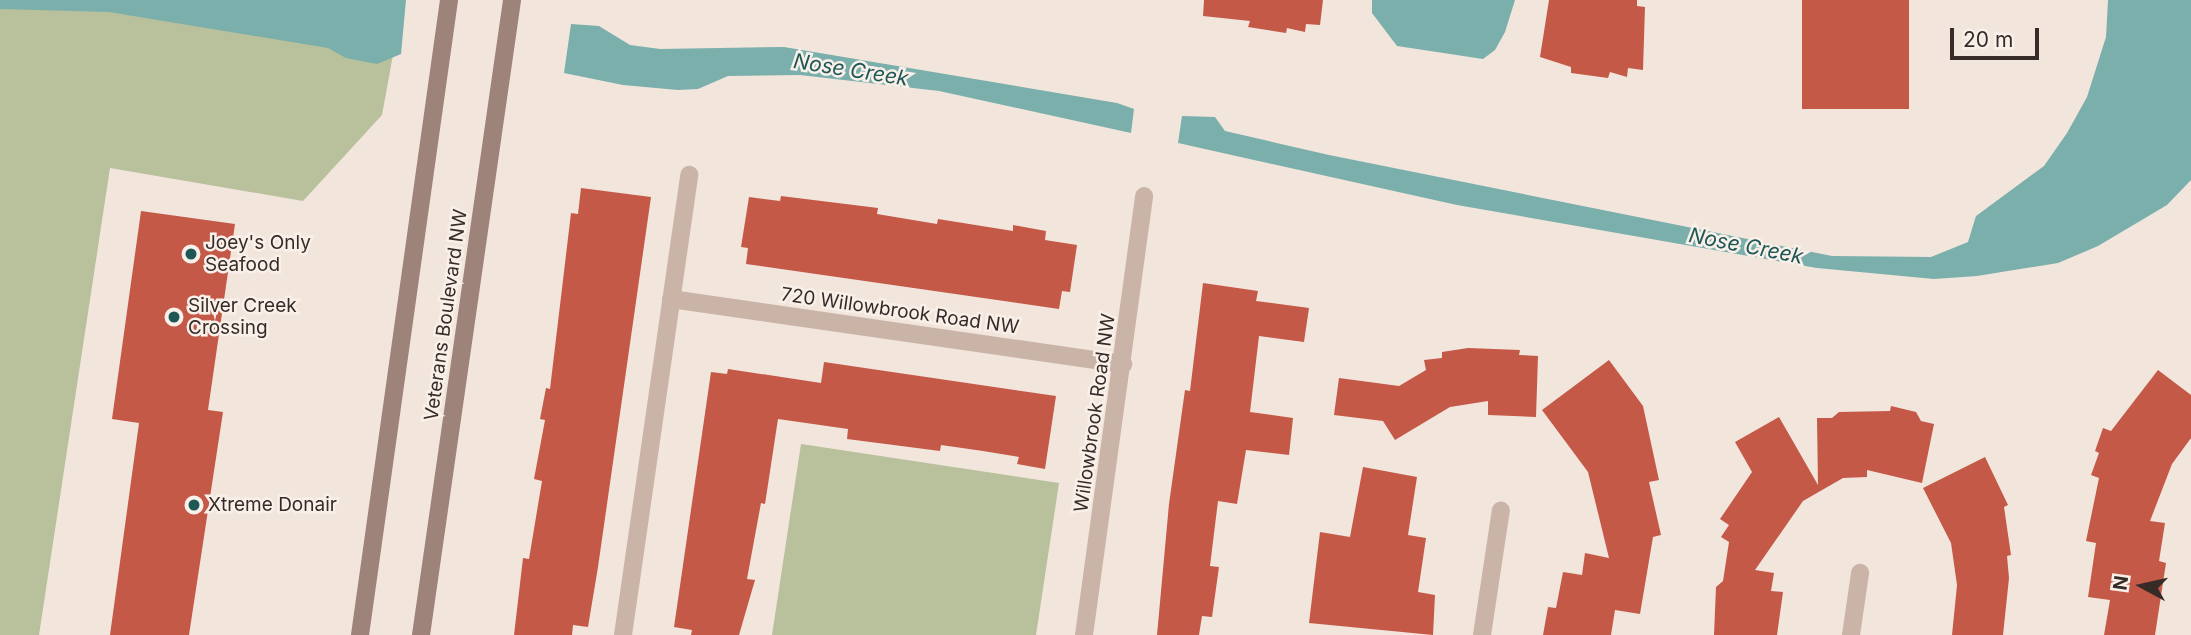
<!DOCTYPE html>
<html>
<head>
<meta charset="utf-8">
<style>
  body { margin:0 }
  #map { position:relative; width:2191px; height:635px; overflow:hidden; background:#f2e5dc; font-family:Inter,sans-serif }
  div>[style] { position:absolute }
  .green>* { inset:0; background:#b8c19c }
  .water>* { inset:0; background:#7bafac }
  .building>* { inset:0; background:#c45948; transform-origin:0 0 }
  .minor>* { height:18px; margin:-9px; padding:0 9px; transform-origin:9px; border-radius:9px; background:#cab4a8 }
  .secondary>* { height:18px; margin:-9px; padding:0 9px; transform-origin:9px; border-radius:9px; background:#9e837a }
  .dots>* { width:19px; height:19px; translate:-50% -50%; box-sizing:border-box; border:4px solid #f9f0e9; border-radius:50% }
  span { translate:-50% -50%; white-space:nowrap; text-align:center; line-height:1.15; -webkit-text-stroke:5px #f9f0e9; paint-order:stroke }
  .poi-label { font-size:19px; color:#372b28 }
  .left { translate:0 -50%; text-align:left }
  .street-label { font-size:19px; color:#372b28 }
  .water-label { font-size:21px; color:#1e5856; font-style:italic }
  .north { position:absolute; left:2107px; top:551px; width:70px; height:70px; -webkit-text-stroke:5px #f9f0e9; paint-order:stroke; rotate:278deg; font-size:19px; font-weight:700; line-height:28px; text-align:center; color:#372b28 }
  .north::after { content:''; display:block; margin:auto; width:24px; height:32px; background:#372b28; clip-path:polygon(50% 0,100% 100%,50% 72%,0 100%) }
  .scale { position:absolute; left:1950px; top:28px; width:89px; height:32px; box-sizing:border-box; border:4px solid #372b28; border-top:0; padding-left:9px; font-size:21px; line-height:24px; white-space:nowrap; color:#372b28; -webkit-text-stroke:5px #f9f0e9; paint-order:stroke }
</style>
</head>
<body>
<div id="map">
  <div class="green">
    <div style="clip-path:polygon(0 0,403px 0,382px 115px,303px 201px,110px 168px,39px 635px,0 635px)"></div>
    <div style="clip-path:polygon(801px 444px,1059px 483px,1036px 635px,772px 635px)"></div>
  </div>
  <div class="water">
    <div style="clip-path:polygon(0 0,406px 0,401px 54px,377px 64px,346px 58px,328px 48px,109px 12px,0 9px)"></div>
    <div style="clip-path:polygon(1372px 0,1515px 0,1505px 32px,1495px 50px,1483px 59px,1397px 46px,1372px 13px)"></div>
    <div style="clip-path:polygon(2108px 0,2191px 0,2191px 180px,2167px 205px,2098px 246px,2058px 263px,1977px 276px,1934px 279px,1817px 268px,1457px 205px,1178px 143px,1182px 116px,1215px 117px,1225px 131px,1329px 155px,1832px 256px,1931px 257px,1968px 242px,1976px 216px,2044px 166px,2067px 133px,2087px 97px,2106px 37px)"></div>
    <div style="clip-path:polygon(571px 24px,599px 26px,630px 45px,660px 49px,784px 47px,1117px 103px,1134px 109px,1131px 133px,939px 91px,800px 75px,728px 76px,698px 89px,678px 90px,623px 85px,564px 73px)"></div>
  </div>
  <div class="building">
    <div style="clip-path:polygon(1204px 0,1323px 0,1320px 25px,1306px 24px,1305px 32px,1287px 28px,1286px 33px,1248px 27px,1250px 21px,1203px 16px)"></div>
    <div style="clip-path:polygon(1549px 0,1637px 0,1637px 6px,1645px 7px,1643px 70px,1628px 68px,1627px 77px,1610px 72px,1608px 78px,1571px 73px,1571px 67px,1540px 57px)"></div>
    <div style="left:1802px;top:0;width:107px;height:109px"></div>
    <div style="clip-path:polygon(581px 188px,651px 197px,598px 567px,588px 627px,573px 625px,572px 635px,514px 635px,523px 558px,529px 559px,542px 481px,534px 479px,545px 420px,540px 419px,546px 388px,550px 389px,571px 213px,578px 214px)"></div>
    <div style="clip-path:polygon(781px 196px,878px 208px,877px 214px,937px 224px,938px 219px,1013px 231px,1013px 225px,1046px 231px,1045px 240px,1077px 245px,1070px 292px,1062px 291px,1059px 309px,746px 264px,748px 248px,741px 247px,749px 197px,780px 201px)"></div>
    <div style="clip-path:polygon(141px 211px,235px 224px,208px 410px,223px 412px,189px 635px,110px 635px,139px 423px,112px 419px)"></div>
    <div style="clip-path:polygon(1203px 283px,1258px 291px,1256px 301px,1309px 308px,1304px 342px,1259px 336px,1250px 412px,1293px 418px,1289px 455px,1246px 450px,1237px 504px,1218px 501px,1210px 566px,1219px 567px,1212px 617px,1202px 616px,1199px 635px,1157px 635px,1169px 504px,1185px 390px,1190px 391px)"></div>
    <div style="clip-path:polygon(1468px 348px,1520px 350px,1519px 355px,1538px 356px,1536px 417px,1488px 415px,1488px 401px,1450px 407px,1395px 440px,1383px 421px,1334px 415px,1339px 378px,1399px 386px,1426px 370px,1424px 360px,1442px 358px,1442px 352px)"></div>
    <div style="clip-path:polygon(1609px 360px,1643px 406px,1659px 480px,1649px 482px,1661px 535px,1653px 537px,1640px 614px,1615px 610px,1611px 635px,1543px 635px,1548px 607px,1556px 608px,1563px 572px,1582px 575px,1585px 553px,1609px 558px,1588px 472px,1542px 410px)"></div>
    <div style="clip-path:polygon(824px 362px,1056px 396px,1045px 469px,1017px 464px,1019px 457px,983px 451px,941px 445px,940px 451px,847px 439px,848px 429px,778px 419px,765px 504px,761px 503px,747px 579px,755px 580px,739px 635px,691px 635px,692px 630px,674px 627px,711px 372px,727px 374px,728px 369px,821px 383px)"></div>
    <div style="clip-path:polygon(2158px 370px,2191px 395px,2191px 438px,2172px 464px,2150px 521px,2165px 523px,2159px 561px,2166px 563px,2155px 635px,2104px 635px,2110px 600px,2088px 597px,2096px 543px,2086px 541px,2099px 478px,2091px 475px,2099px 453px,2095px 451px,2103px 428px,2111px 431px)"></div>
    <div style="clip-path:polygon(1891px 406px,1916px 412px,1921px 421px,1934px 424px,1922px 483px,1867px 470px,1867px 477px,1843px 478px,1803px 501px,1755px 570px,1774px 573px,1771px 591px,1783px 592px,1777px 635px,1714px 635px,1716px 587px,1723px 581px,1729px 542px,1721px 537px,1729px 525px,1720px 519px,1752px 472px,1735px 442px,1779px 417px,1818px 485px,1817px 418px,1832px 418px,1839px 412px,1890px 411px)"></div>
    <div style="clip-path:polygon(1985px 457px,2008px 505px,2004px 507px,2011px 555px,2007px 556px,2009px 578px,2003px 635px,1952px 635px,1957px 585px,1951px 543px,1923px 488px)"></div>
    <div style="clip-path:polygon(1363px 467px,1417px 477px,1408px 535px,1426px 538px,1418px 592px,1435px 595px,1433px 635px,1309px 623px,1320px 532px,1350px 537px)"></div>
  </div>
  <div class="minor">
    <div style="left:671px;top:299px;width:457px;rotate:8.2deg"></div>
    <div style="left:623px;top:635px;width:465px;rotate:-81.8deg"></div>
    <div style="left:1084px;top:635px;width:443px;rotate:-82.2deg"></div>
    <div style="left:1482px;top:635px;width:126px;rotate:-81.4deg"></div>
    <div style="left:1851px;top:635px;width:63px;rotate:-81.7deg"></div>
  </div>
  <div class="secondary">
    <div style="left:360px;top:635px;width:641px;rotate:-82.02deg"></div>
    <div style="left:421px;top:635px;width:641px;rotate:-81.84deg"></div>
  </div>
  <div class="dots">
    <div style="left:191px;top:254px;background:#1e5856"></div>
    <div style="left:174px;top:317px;background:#1e5856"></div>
    <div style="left:194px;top:505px;background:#1e5856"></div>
  </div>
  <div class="poi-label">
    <span class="left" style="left:205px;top:254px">Joey's Only<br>Seafood</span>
    <span class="left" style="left:188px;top:317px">Silver Creek<br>Crossing</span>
    <span class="left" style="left:208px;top:505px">Xtreme Donair</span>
  </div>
  <div class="street-label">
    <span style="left:900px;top:311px;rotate:8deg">720 Willowbrook Road NW</span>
    <span style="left:446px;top:315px;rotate:-82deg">Veterans Boulevard NW</span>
    <span style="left:1095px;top:413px;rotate:-82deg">Willowbrook Road NW</span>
  </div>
  <div class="water-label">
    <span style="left:851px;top:70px;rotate:9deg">Nose Creek</span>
    <span style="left:1746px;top:246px;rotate:11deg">Nose Creek</span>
  </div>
  <div class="north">N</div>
  <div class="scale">20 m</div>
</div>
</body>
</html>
